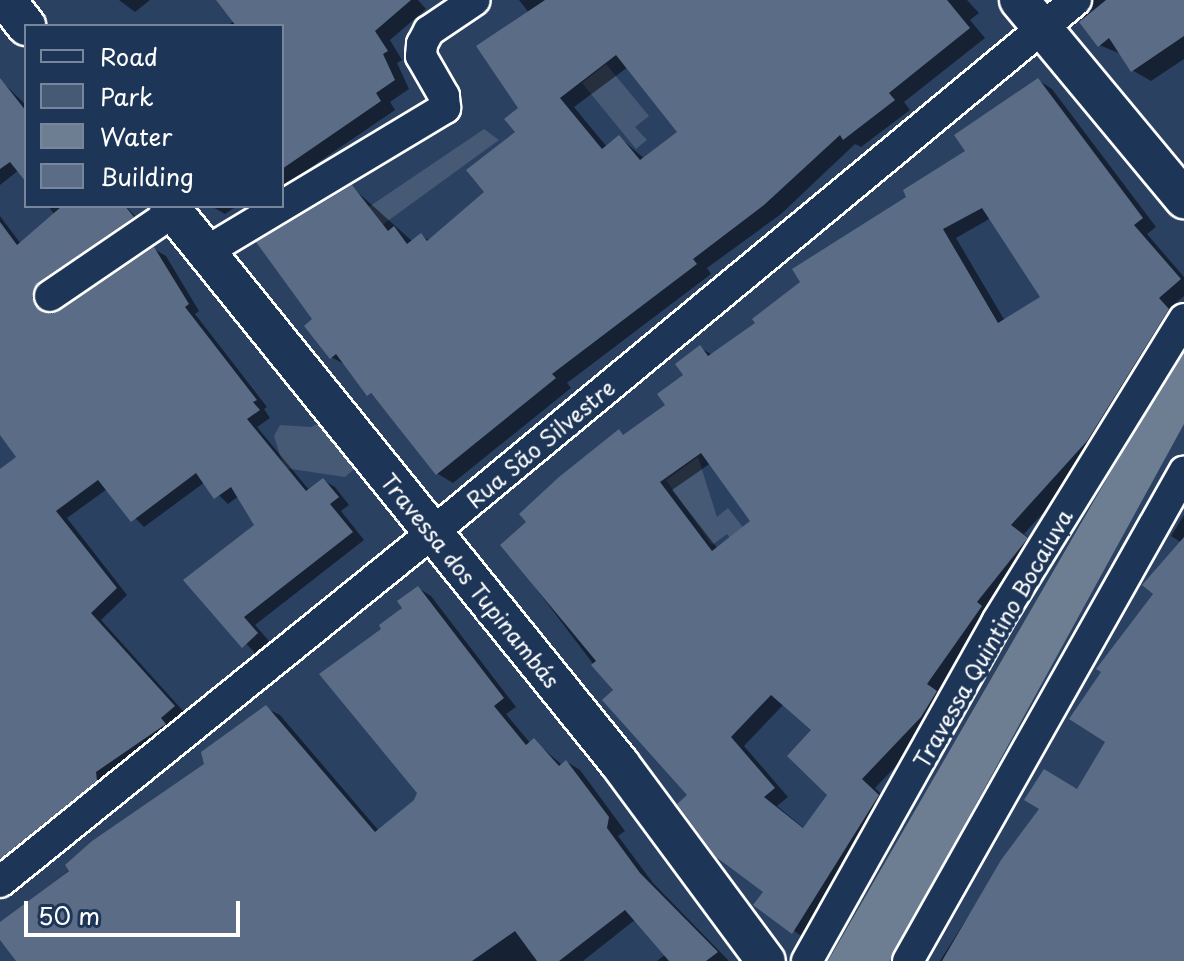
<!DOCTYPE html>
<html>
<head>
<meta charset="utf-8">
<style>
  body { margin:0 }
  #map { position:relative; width:1184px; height:961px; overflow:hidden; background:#2a4161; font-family:"Playpen Sans",sans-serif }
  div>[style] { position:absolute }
  .green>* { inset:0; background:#465975 }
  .water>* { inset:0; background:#6d7d92 }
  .shadow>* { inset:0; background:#0007 }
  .building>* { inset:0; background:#5b6c86 }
  .roads { filter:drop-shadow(2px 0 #fff) drop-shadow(-2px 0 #fff) drop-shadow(0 2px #fff) drop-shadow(0 -2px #fff) }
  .minor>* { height:30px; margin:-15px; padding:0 15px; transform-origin:15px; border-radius:15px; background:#1d3557 }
  .tertiary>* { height:38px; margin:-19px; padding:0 19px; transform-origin:19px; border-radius:19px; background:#1d3557 }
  span { translate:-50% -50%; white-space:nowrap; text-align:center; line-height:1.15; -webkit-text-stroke:8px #1d3557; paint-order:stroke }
  .street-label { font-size:22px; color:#fff }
  .legend { position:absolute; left:24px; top:24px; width:260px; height:184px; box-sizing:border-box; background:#1d3557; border:2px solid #77869a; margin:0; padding:10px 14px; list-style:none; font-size:24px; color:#fff }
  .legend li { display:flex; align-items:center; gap:16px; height:40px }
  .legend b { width:40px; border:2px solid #77869a }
  .scale { position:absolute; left:24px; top:901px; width:216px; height:36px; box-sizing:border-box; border:4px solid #fff; border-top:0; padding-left:10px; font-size:24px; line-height:28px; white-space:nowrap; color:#fff; -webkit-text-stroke:6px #1d3557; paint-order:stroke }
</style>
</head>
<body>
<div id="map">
  <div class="green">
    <div style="clip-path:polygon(606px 64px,649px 116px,635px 127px,647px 140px,636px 149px,582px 83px)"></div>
    <div style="clip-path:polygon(484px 129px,499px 140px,293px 290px,348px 221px)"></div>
    <div style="clip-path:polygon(326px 419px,361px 463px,345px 477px,284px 468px,274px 436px,280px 425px,311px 427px)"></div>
    <div style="clip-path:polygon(698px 457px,717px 517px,728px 508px,755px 543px,741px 553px,727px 534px,712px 545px,666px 480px)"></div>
  </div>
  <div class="water">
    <div style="clip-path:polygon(1184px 345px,1184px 424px,890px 961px,828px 961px)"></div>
  </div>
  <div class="shadow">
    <div style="clip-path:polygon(119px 0,150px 0,135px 12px)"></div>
    <div style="clip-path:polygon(219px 0,418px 0,426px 9px,390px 40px,402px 60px,397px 63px,409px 89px,390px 102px,395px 110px,282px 187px,282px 26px,227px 26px,234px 21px)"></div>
    <div style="clip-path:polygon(evenodd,519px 0,967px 0,979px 13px,970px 20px,985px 38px,904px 102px,910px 110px,861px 147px,855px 144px,781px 214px,707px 268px,711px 274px,567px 383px,571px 388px,453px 483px,438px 474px,348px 366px,331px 357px,315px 320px,352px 187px,413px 242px,421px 235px,430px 241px,486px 193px,518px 132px,529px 13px,519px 0,628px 67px,680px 132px,645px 159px,619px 137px,607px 147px,574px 107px,628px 67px)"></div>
    <div style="clip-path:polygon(1094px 0,1184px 0,1184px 59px,1151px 81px,1132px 70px,1121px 54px,1099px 45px,1081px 22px)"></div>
    <div style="clip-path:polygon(0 80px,26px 105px,26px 179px,19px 170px,0 185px)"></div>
    <div style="clip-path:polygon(evenodd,1038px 80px,1052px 89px,1156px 227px,1147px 234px,1184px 277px,1184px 296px,1171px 307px,1182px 318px,1101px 449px,1024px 534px,1040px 547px,935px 725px,875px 788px,892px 805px,807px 940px,756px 904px,766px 892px,503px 545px,619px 432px,625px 436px,668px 406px,700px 348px,713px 355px,758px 323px,968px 152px,1038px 80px,991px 218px,1042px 297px,1005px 321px,956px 238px,991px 218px,1038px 80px,711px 463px,753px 521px,718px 549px,672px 490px,711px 463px,1038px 80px,784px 704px,814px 730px,830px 794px,805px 829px,777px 806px,788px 797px,744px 746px,784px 704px)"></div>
    <div style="clip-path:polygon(48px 206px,126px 206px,143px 225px,43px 304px,47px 314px,60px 313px,154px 249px,166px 256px,199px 311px,195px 314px,267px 407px,264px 409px,270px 418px,257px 427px,310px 491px,323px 480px,335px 487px,349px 505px,341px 511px,364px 540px,255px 625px,269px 641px,255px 653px,186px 580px,257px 525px,239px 496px,228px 504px,205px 482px,144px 527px,107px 489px,67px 518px,127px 595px,101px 620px,185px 713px,0 874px,0 471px,19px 458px,0 404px,0 216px,21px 244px,55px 215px)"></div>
    <div style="clip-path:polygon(211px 206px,237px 206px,225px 214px)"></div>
    <div style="clip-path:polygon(1184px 515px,1184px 961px,940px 961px,1003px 861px,1078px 792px,1108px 741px,1156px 594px,1182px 543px,1171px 536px)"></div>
    <div style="clip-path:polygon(418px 588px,431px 596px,516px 707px,506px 714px,531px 744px,535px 741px,563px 766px,567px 762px,580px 770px,625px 831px,618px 836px,653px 883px,729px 961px,657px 961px,666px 954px,636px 919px,583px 961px,18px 961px,0 937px,0 924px,206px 764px,266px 708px,280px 715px,379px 831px,416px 801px,420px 793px,384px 629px)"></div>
  </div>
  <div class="building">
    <div style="clip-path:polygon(216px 0,411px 0,375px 31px,388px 51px,383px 54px,395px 80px,376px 93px,381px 101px,282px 169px,282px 26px,236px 26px)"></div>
    <div style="clip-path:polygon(evenodd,545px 0,947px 0,970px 28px,889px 93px,895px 100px,843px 140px,840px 135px,764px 205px,693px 259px,697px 264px,552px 374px,556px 378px,436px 475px,371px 393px,367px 396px,336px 354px,330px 359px,304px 326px,312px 319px,256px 242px,352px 185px,388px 231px,394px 226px,407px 244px,421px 233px,427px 241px,484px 192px,466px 170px,515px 132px,504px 119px,518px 108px,476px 46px,545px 0,616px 55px,677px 132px,640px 160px,619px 135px,602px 149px,560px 98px,616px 55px)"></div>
    <div style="clip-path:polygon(1106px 0,1184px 0,1184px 36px,1131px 72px,1109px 38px,1098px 47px,1079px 22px)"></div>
    <div style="clip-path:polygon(0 78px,26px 111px,26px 182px,10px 162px,0 169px)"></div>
    <div style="clip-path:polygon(evenodd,1038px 78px,1143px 218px,1134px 225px,1181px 279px,1159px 298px,1169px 309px,1087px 441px,1011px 525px,1028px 538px,977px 602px,982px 606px,927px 684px,937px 691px,921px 717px,862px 779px,879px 795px,792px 934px,753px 905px,763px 892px,716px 857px,677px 804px,687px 795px,602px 700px,613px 690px,591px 665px,596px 661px,500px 545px,526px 522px,519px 514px,559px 477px,619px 429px,623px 435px,665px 405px,657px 394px,683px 375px,675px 364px,700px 345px,708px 356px,755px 323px,752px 319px,800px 282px,792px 269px,906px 197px,903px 190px,965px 151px,954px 135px,1038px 78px,982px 208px,1040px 297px,998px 323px,943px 229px,982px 208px,1038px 78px,701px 453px,750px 521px,712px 551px,660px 482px,701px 453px,1038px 78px,771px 695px,811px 730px,787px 756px,827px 795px,803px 828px,764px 797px,775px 788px,731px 737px,771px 695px)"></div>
    <div style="clip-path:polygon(62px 206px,125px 206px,134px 217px,39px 282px,32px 297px,36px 307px,51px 314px,59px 311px,154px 247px,189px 304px,185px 307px,257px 400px,253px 402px,260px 410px,247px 419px,306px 491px,323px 478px,339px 497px,330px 504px,353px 532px,244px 617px,258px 633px,242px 648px,183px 580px,254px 525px,231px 487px,214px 499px,196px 473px,131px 522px,98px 480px,56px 511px,117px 588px,91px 613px,175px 706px,161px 718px,166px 724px,96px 772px,97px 781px,0 859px,0 469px,16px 457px,0 435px,0 222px,17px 245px)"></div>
    <div style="clip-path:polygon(1184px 537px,1184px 961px,942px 961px,1001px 860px,1039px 809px,1024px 800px,1044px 769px,1077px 789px,1105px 742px,1069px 719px,1101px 672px,1096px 669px,1153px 594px,1142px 585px)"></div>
    <div style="clip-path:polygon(418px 586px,504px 698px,494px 706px,526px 745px,534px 738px,559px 766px,566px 760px,609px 817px,607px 828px,640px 873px,718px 952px,706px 961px,669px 961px,625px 910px,559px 961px,537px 961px,515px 931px,472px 961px,16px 961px,0 940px,0 922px,69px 871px,65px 865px,92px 841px,204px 764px,201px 752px,266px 705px,375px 832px,414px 800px,417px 793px,319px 674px,381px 629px,379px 625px,402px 608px,397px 601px)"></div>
  </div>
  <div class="roads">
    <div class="minor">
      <div style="left:207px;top:251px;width:278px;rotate:-31deg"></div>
      <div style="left:445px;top:108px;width:12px;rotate:-95deg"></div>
      <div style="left:444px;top:96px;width:46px;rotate:-119.9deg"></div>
      <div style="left:421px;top:56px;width:12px;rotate:-85deg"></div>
      <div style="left:422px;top:44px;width:15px;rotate:-62deg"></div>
      <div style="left:429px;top:31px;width:55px;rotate:-34deg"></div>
      <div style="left:50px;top:296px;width:149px;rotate:-34.3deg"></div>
      <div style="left:0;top:882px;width:555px;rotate:-38.93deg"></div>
      <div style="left:432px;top:533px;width:836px;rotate:-39.61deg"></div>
      <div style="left:807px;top:961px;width:389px;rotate:-60.7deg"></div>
      <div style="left:997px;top:622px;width:356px;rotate:-58.3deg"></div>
      <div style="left:908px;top:961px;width:562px;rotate:-60.56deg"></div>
    </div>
    <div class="tertiary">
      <div style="left:6px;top:0;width:33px;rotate:52deg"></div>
      <div style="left:1019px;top:0;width:259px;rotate:50.3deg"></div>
      <div style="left:169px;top:206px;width:717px;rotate:51.05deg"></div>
      <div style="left:620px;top:764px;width:245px;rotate:53.5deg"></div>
    </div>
  </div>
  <div class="street-label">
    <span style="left:540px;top:443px;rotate:-40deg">Rua São Silvestre</span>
    <span style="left:471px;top:580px;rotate:51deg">Travessa dos Tupinambás</span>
    <span style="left:992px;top:638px;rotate:-60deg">Travessa Quintino Bocaiuva</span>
  </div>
  <ul class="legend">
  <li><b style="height:10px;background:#1d3557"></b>Road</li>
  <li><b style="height:22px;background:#465975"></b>Park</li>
  <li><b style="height:22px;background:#6d7d92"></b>Water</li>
  <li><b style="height:22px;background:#5b6c86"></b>Building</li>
  </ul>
  <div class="scale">50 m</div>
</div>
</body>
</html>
